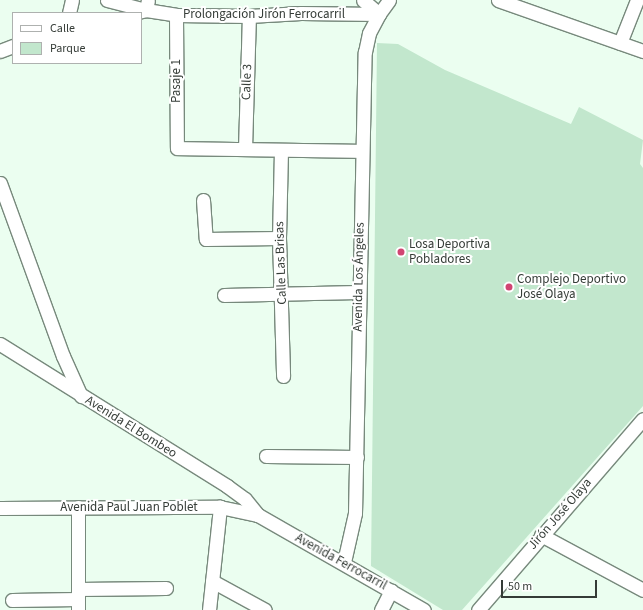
<!DOCTYPE html>
<html>
<head>
<meta charset="utf-8">
<style>
  body { margin:0 }
  #map { position:relative; width:643px; height:610px; overflow:hidden; background:#ebfef0; font-family:"Source Sans 3",sans-serif }
  div>[style] { position:absolute }
  .green>* { inset:0; background:#c2e7cd }
  .roads { filter:drop-shadow(1px 0 #77897c) drop-shadow(-1px 0 #77897c) drop-shadow(0 1px #77897c) drop-shadow(0 -1px #77897c) }
  .minor>* { height:13px; margin:-6.5px; padding:0 6.5px; transform-origin:6.5px; border-radius:6.5px; background:#fff }
  .dots>* { width:11px; height:11px; translate:-50% -50%; box-sizing:border-box; border:2px solid #fff; border-radius:50% }
  span { translate:-50% -50%; white-space:nowrap; text-align:center; line-height:1.15; -webkit-text-stroke:4px #fff; paint-order:stroke }
  .street-label { font-size:13px; color:#353c37 }
  .poi-label { font-size:13px; color:#353c37 }
  .left { translate:0 -50%; text-align:left }
  .legend { position:absolute; left:12px; top:12px; width:130px; height:52px; box-sizing:border-box; background:#fff; border:1px solid #aeb1af; margin:0; padding:5px 7px; list-style:none; font-size:12px; color:#353c37 }
  .legend li { display:flex; align-items:center; gap:8px; height:20px }
  .legend b { width:20px; border:1px solid #aeb1af }
  .scale { position:absolute; left:501px; top:580px; width:96px; height:18px; box-sizing:border-box; border:2px solid #353c37; border-top:0; padding-left:5px; font-size:12px; line-height:14px; white-space:nowrap; color:#353c37; -webkit-text-stroke:3px #fff; paint-order:stroke }
</style>
</head>
<body>
<div id="map">
  <div class="green">
    <div style="clip-path:polygon(377px 43px,398px 44px,445px 70px,571px 124px,579px 107px,643px 140px,640px 164px,643px 168px,643px 406px,462px 610px,443px 610px,371px 566px)"></div>
  </div>
  <div class="roads">
    <div class="minor">
      <div style="left:107px;top:0;width:40px;rotate:14.4deg"></div>
      <div style="left:146px;top:10px;width:10px;rotate:-79deg"></div>
      <div style="left:498px;top:0;width:154px;rotate:19.4deg"></div>
      <div style="left:69px;top:13px;width:13px;rotate:-77deg"></div>
      <div style="left:134px;top:13px;width:12px;rotate:-14deg"></div>
      <div style="left:146px;top:10px;width:30px;rotate:9deg"></div>
      <div style="left:176px;top:15px;width:73px;rotate:0.8deg"></div>
      <div style="left:249px;top:16px;width:52px;rotate:-3.3deg"></div>
      <div style="left:301px;top:13px;width:78px;rotate:0.7deg"></div>
      <div style="left:379px;top:14px;width:17px;rotate:-54deg"></div>
      <div style="left:176px;top:15px;width:133px;rotate:89.6deg"></div>
      <div style="left:177px;top:148px;width:185px;rotate:0.9deg"></div>
      <div style="left:620px;top:43px;width:46px;rotate:-68.4deg"></div>
      <div style="left:0;top:51px;width:14px;rotate:-21deg"></div>
      <div style="left:245px;top:149px;width:133px;rotate:-88.3deg"></div>
      <div style="left:281px;top:150px;width:88px;rotate:91.3deg"></div>
      <div style="left:279px;top:238px;width:138px;rotate:88.3deg"></div>
      <div style="left:0;top:183px;width:184px;rotate:70deg"></div>
      <div style="left:63px;top:356px;width:44px;rotate:65.8deg"></div>
      <div style="left:203px;top:200px;width:39px;rotate:86deg"></div>
      <div style="left:206px;top:239px;width:73px;rotate:-0.8deg"></div>
      <div style="left:224px;top:295px;width:134px;rotate:-1.3deg"></div>
      <div style="left:0;top:344px;width:268px;rotate:32deg"></div>
      <div style="left:227px;top:486px;width:22px;rotate:36deg"></div>
      <div style="left:245px;top:499px;width:21px;rotate:51deg"></div>
      <div style="left:266px;top:456px;width:91px;rotate:0.6deg"></div>
      <div style="left:0;top:508px;width:220px;rotate:-0.3deg"></div>
      <div style="left:220px;top:507px;width:39px;rotate:12deg"></div>
      <div style="left:258px;top:515px;width:191px;rotate:29.8deg"></div>
      <div style="left:541px;top:535px;width:116px;rotate:28.3deg"></div>
      <div style="left:344px;top:562px;width:50px;rotate:-77.3deg"></div>
      <div style="left:355px;top:513px;width:461px;rotate:-88.8deg"></div>
      <div style="left:365px;top:52px;width:19px;rotate:-78deg"></div>
      <div style="left:369px;top:33px;width:21px;rotate:-62deg"></div>
      <div style="left:379px;top:14px;width:21px;rotate:-139deg"></div>
      <div style="left:212px;top:581px;width:60px;rotate:28.7deg"></div>
      <div style="left:78px;top:589px;width:88px;rotate:-0.7deg"></div>
      <div style="left:12px;top:600px;width:66px;rotate:-0.9deg"></div>
      <div style="left:78px;top:610px;width:103px;rotate:-90deg"></div>
      <div style="left:209px;top:610px;width:104px;rotate:-83.9deg"></div>
      <div style="left:381px;top:610px;width:22px;rotate:-63deg"></div>
      <div style="left:478px;top:610px;width:252px;rotate:-49.2deg"></div>
    </div>
  </div>
  <div class="dots">
    <div style="left:401px;top:252px;background:#d14472"></div>
    <div style="left:509px;top:287px;background:#d14472"></div>
  </div>
  <div class="street-label">
    <span style="left:264px;top:14px">Prolongación Jirón Ferrocarril</span>
    <span style="left:176px;top:81px;rotate:-90deg">Pasaje 1</span>
    <span style="left:247px;top:82px;rotate:-88deg">Calle 3</span>
    <span style="left:281px;top:263px;rotate:-92deg">Calle Las Brisas</span>
    <span style="left:359px;top:277px;rotate:-89deg">Avenida Los Ángeles</span>
    <span style="left:131px;top:427px;rotate:32deg">Avenida El Bombeo</span>
    <span style="left:129px;top:507px">Avenida Paul Juan Poblet</span>
    <span style="left:560px;top:514px;rotate:-49deg">Jirón José Olaya</span>
    <span style="left:341px;top:562px;rotate:29deg">Avenida Ferrocarril</span>
  </div>
  <div class="poi-label">
    <span class="left" style="left:409px;top:252px">Losa Deportiva<br>Pobladores</span>
    <span class="left" style="left:517px;top:287px">Complejo Deportivo<br>José Olaya</span>
  </div>
  <ul class="legend">
  <li><b style="height:5px;background:#fff"></b>Calle</li>
  <li><b style="height:11px;background:#c2e7cd"></b>Parque</li>
  </ul>
  <div class="scale">50 m</div>
</div>
</body>
</html>
